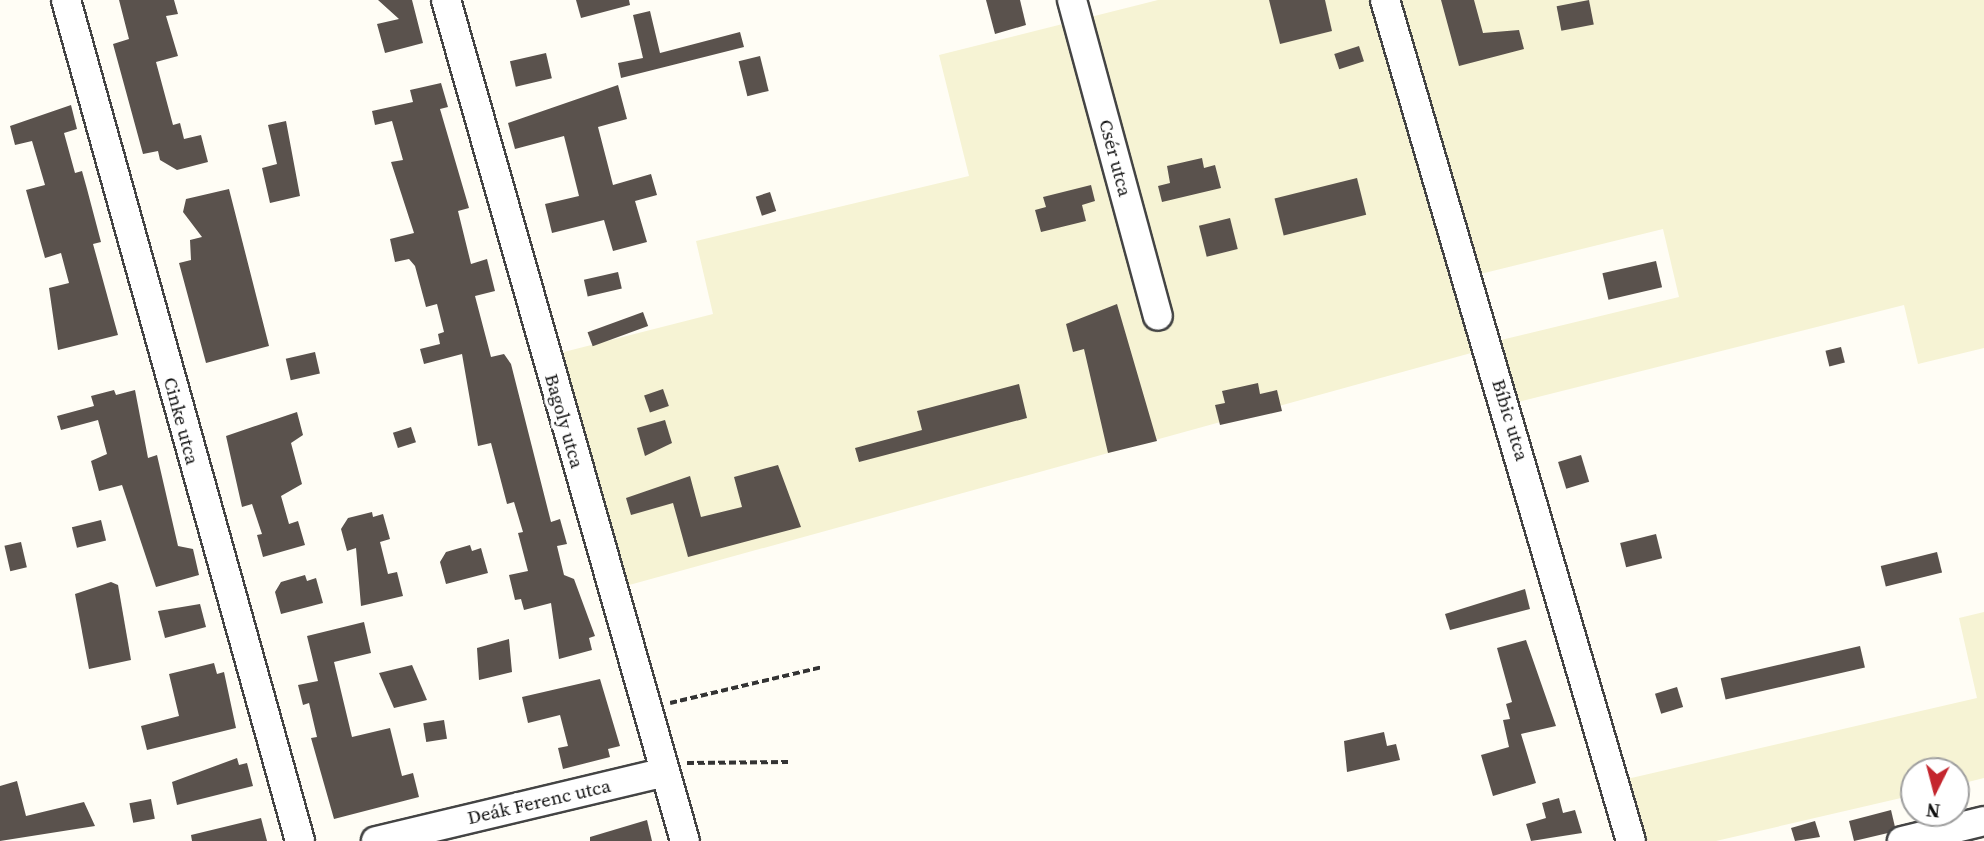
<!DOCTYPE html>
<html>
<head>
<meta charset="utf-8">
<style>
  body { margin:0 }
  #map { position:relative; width:1984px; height:841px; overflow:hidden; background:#fffdf5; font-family:"Source Serif 4",serif }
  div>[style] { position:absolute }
  .farmland>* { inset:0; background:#f6f3d4 }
  .building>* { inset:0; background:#5a524d; transform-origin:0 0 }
  .path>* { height:3.5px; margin-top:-1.75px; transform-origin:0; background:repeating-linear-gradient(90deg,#333 0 7px,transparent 0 10.5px) }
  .roads { filter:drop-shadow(2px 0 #444) drop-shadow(-2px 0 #444) drop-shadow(0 2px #444) drop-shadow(0 -2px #444) }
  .minor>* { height:28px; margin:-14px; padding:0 14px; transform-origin:14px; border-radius:14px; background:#fff }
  span { translate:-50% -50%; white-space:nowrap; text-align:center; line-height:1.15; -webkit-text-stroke:7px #fff; paint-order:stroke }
  .street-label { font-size:19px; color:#111 }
  .north { position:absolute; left:1900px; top:757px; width:70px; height:70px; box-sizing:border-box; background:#fff; border:2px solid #a0a0a0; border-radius:50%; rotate:186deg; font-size:19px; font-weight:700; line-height:28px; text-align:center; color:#111 }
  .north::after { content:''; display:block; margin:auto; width:24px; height:32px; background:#c4262e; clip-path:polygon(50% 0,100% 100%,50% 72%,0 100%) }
</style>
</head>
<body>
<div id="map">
  <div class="farmland">
    <div style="clip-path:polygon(1158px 0,1984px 0,1984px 348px,1918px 364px,1904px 305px,1518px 402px,1501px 340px,1679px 297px,1663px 229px,1460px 279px,1482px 350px,622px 587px,556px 354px,713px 314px,696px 241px,969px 176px,939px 55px)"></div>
    <div style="clip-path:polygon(1984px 612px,1984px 778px,1956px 785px,1956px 771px,1914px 771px,1914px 795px,1716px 841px,1631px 841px,1614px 782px,1977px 698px,1959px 618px)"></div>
  </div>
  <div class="building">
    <div style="clip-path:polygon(119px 0,174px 0,178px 14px,166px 16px,178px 56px,156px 62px,173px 125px,180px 123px,184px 139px,201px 135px,208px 162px,177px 170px,160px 160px,158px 151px,143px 154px,113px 44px,129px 39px)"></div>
    <div style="clip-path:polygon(378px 0,412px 0,423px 43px,385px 53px,377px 24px,399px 19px)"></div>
    <div style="clip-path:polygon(576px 0,629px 0,630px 5px,581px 18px)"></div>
    <div style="clip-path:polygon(986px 0,1020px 0,1026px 25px,995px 34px)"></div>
    <div style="clip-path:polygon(1269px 0,1325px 0,1332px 31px,1280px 44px)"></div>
    <div style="clip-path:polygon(1441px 0,1474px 0,1483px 33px,1519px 30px,1524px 49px,1459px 66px)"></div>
    <div style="left:1589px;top:0;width:25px;height:33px;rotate:79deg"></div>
    <div style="clip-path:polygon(650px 11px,660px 53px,740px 32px,744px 47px,621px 78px,618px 63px,643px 58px,633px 15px)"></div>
    <div style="left:1359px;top:46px;width:16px;height:26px;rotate:72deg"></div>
    <div style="left:546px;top:53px;width:26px;height:37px;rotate:77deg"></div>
    <div style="left:760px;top:56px;width:36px;height:22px;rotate:76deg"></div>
    <div style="clip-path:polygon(441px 83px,448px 107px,440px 109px,469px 208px,458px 211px,471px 264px,487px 259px,495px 291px,475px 296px,491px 357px,504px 354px,511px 364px,551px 522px,560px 519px,567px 544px,557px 546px,564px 575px,574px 579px,595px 636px,589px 638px,592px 650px,559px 659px,551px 603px,524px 610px,521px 599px,515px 600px,509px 575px,528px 571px,518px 533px,523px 532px,514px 502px,507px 504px,491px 443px,478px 446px,462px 354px,424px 364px,420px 349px,440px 344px,438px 334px,444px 332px,437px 304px,426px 307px,415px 266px,409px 259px,395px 262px,390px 239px,414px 233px,391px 162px,403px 160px,392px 121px,375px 125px,372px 111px,413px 102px,410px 90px)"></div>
    <div style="clip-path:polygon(618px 85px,627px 119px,598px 127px,613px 185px,651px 174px,657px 195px,635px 201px,647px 242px,613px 251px,604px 220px,552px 233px,545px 204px,579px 196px,564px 136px,515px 149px,508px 123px)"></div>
    <div style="clip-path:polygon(71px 105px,77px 129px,64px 133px,75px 173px,82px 171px,87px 189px,101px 242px,93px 244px,118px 335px,58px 350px,49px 288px,69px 283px,61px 253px,45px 258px,26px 190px,45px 185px,32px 141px,15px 145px,10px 126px)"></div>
    <div style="clip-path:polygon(286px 121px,300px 196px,270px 203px,262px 168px,277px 164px,268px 125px)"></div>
    <div style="clip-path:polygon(1202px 158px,1204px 168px,1215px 165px,1221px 188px,1162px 202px,1158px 186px,1170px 183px,1167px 166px)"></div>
    <div style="left:1357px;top:178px;width:38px;height:85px;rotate:76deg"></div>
    <div style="clip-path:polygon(1091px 185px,1095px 201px,1082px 205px,1086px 221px,1041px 232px,1035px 210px,1046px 207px,1043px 197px)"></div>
    <div style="clip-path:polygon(229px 189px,269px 346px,206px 363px,179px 263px,191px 260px,190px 240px,202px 237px,183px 212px,186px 199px)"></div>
    <div style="left:770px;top:192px;width:20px;height:15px;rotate:72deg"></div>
    <div style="left:1230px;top:218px;width:32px;height:32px;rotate:76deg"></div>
    <div style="left:1656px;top:261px;width:27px;height:55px;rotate:77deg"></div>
    <div style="left:618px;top:272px;width:17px;height:35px;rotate:77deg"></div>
    <div style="clip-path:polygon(1117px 304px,1157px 441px,1108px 453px,1084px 349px,1073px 352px,1066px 324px)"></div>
    <div style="left:643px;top:312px;width:15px;height:59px;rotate:70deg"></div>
    <div style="left:1841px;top:347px;width:16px;height:16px;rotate:76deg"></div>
    <div style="left:315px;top:352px;width:22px;height:30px;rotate:77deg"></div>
    <div style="clip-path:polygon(1258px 383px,1260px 394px,1277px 390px,1282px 411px,1220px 425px,1215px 405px,1225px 403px,1222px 391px)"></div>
    <div style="clip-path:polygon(1019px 384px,1027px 418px,859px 462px,855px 448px,922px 430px,917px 411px)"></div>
    <div style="left:663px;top:389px;width:18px;height:20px;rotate:71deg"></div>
    <div style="clip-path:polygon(114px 390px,116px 395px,135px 390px,148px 458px,157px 455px,178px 546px,193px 549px,199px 575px,156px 587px,122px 485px,99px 491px,91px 461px,107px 454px,98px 420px,61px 430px,57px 416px,94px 406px,91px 396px)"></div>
    <div style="clip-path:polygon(297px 412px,303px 435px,291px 443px,302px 484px,281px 496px,289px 524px,298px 521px,305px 545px,263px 557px,257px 535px,262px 534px,252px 504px,242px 507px,226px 436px)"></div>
    <div style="clip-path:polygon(665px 420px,672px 443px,645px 456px,637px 428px)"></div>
    <div style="left:411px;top:427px;width:16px;height:19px;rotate:72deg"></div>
    <div style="left:1581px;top:455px;width:28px;height:24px;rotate:73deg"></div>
    <div style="clip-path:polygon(778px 465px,801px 527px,688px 557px,673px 503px,631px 515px,626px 498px,690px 476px,701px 517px,742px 507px,734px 477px)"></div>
    <div style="clip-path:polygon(372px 512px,373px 517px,383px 514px,390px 539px,380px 542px,388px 574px,397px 572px,403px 596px,361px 606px,356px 548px,347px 551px,341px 529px,348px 518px)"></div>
    <div style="left:101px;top:520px;width:21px;height:30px;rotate:76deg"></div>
    <div style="left:1656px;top:534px;width:25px;height:37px;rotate:76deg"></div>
    <div style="left:21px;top:542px;width:26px;height:17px;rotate:77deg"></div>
    <div style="clip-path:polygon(470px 545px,472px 551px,481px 548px,488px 573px,446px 584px,440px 562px,446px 552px)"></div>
    <div style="left:1937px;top:552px;width:21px;height:58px;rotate:76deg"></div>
    <div style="clip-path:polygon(305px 575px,307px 581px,316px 578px,323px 603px,281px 614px,275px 592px,281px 582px)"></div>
    <div style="clip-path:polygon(111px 582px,118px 585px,131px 660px,89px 669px,75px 594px)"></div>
    <div style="clip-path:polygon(1525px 589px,1530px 609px,1450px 630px,1445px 614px)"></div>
    <div style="clip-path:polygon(200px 604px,206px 627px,165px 638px,158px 611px)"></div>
    <div style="clip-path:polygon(364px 622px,371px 653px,334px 662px,352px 737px,390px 728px,402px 776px,413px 773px,419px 797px,334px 819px,311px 738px,317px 737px,309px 703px,303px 705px,298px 685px,318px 681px,307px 636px)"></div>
    <div style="clip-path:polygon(509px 639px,512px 672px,479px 680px,477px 648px)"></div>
    <div style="clip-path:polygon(1526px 640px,1556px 726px,1521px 734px,1536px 783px,1493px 796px,1481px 755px,1509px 747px,1503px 720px,1510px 719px,1506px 704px,1512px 702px,1497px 648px)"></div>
    <div style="left:1860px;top:646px;width:22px;height:143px;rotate:77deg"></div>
    <div style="clip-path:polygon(214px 663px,217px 674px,224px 672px,236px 728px,147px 750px,141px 726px,179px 716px,169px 674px)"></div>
    <div style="clip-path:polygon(412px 665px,427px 700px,394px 708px,379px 673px)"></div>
    <div style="clip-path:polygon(600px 679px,620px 746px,608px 749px,610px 757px,563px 769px,558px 748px,568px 746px,560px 715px,528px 723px,522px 697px)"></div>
    <div style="left:1677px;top:687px;width:21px;height:23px;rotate:73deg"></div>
    <div style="left:444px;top:720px;width:19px;height:21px;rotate:81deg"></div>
    <div style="clip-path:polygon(1384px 732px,1387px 746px,1396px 744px,1400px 760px,1347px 772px,1344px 741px)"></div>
    <div style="clip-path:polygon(237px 758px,239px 765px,247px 763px,253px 786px,177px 805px,172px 782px)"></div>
    <div style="clip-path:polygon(17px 781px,26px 816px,84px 802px,95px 826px,0 841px,0 786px)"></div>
    <div style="clip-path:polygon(1559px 798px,1563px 813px,1575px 810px,1582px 833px,1531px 841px,1526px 824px,1546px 818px,1542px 803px)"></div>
    <div style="left:151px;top:799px;width:20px;height:22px;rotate:79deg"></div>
    <div style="clip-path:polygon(1891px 810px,1895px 827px,1888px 833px,1854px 841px,1849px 821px)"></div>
    <div style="clip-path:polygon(261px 818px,267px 841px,192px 841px,191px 835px)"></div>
    <div style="clip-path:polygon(647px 820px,652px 841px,590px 841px,590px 837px)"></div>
    <div style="clip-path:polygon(1815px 821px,1820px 837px,1795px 841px,1791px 828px)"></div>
  </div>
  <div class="path">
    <div style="left:670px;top:703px;width:156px;rotate:-13.3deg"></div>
    <div style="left:687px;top:763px;width:101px;rotate:-0.6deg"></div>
  </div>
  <div class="roads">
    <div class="minor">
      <div style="left:66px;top:0;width:873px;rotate:74.45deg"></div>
      <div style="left:446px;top:0;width:874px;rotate:74.14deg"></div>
      <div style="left:1072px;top:0;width:327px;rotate:74.8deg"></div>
      <div style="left:1385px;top:0;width:876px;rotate:73.7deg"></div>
      <div style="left:376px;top:841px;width:294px;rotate:-13.4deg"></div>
      <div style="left:1902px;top:841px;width:84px;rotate:-13.7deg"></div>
    </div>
  </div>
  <div class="street-label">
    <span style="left:1115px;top:158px;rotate:75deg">Csér utca</span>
    <span style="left:1510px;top:420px;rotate:73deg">Bíbic utca</span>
    <span style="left:181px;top:421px;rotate:75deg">Cinke utca</span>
    <span style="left:564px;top:421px;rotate:74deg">Bagoly utca</span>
    <span style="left:539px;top:802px;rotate:-13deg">Deák Ferenc utca</span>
  </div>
  <div class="north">N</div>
</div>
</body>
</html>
